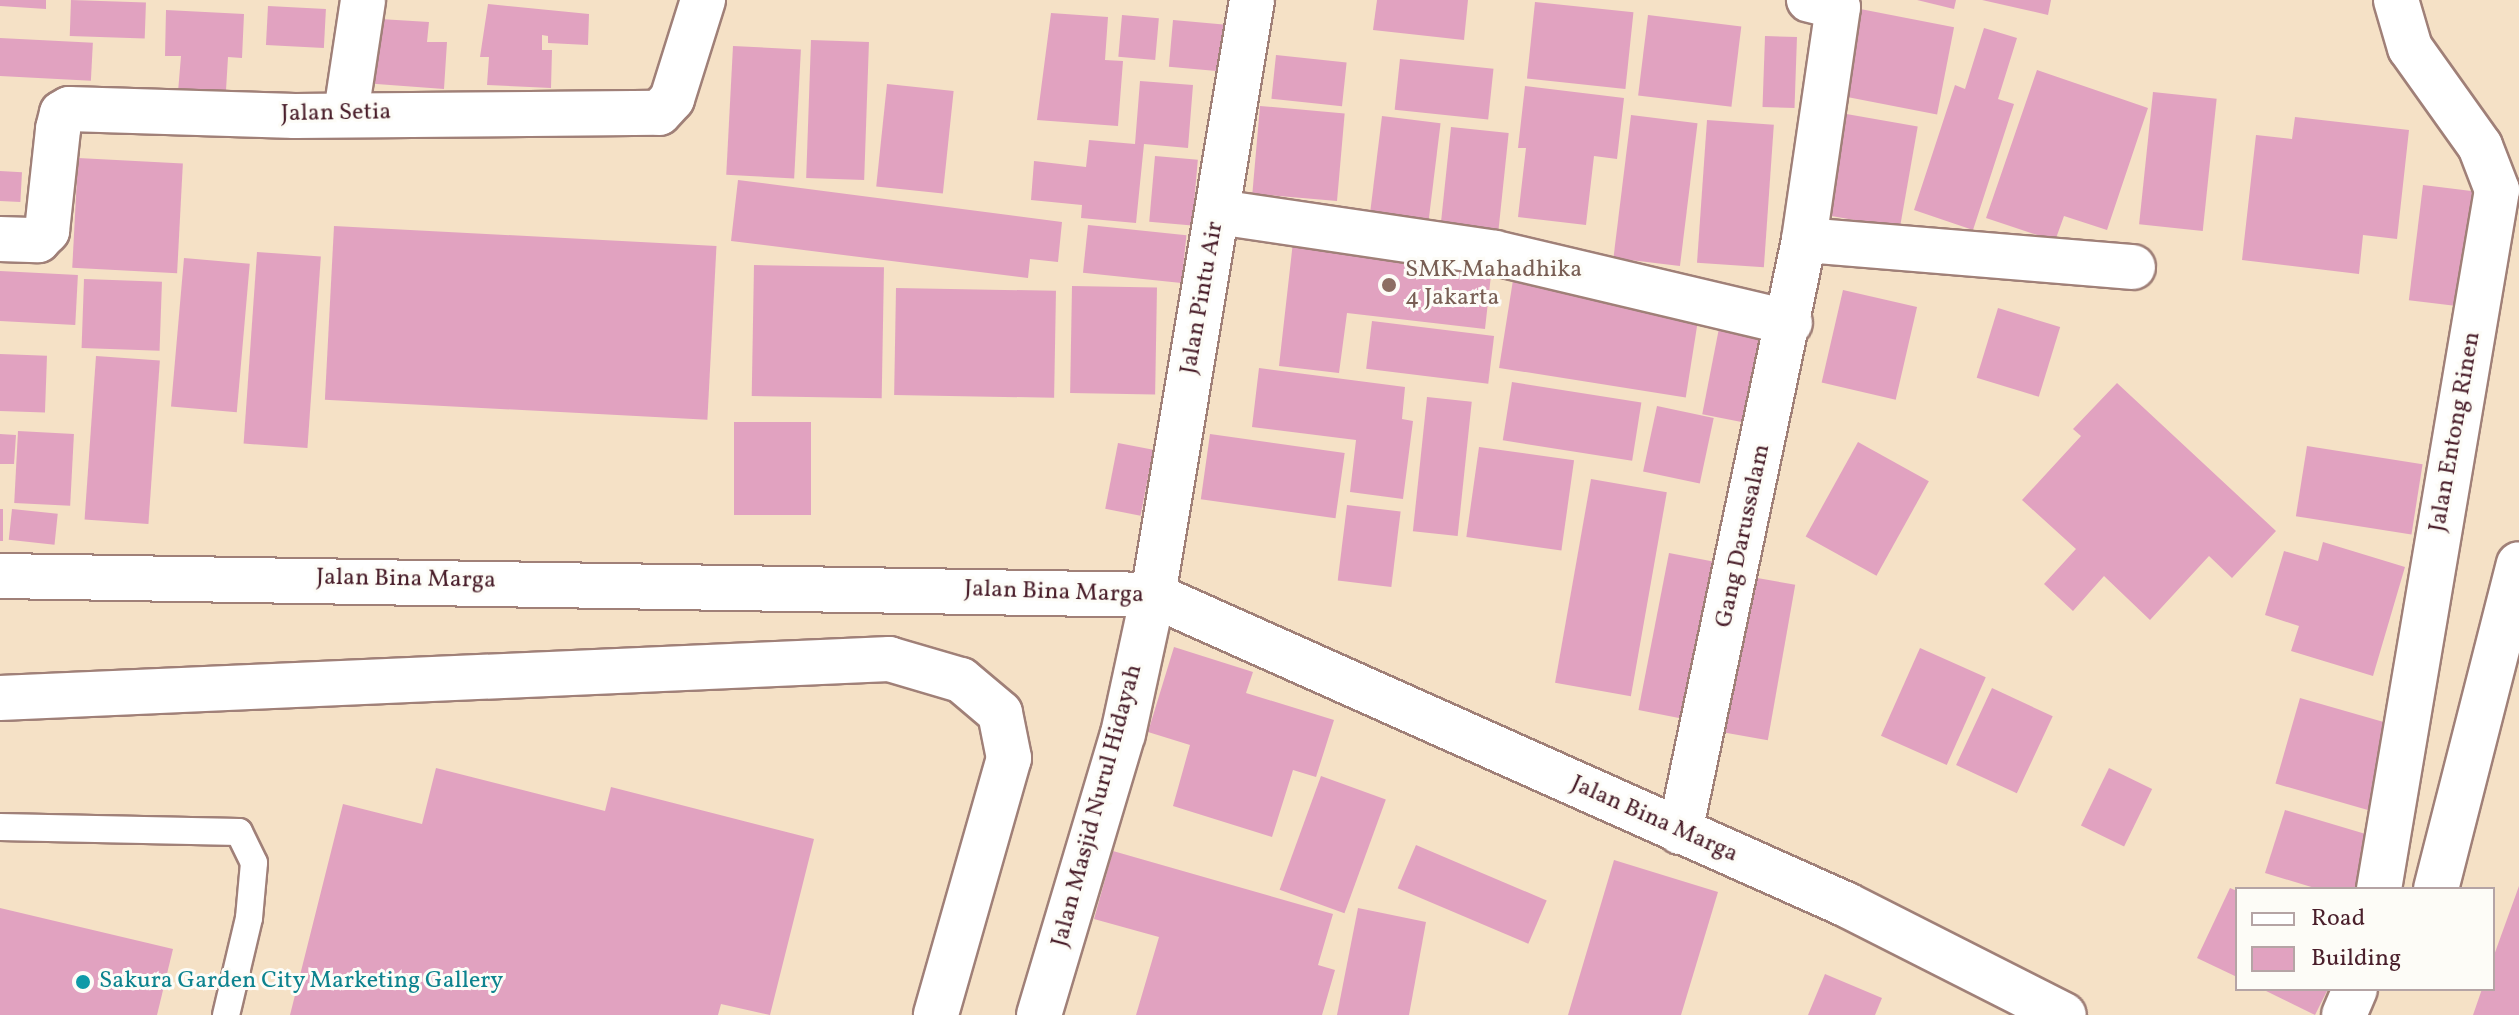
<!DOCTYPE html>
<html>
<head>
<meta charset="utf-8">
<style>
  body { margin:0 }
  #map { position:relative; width:2519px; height:1015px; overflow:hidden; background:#f5e1c6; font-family:Vollkorn,serif }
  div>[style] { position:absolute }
  .building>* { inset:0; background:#e1a2c0; transform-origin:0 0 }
  .roads { filter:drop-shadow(2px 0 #a08078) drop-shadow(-2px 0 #a08078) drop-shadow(0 2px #a08078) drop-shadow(0 -2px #a08078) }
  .service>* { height:26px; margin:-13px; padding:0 13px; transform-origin:13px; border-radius:13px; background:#fff }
  .minor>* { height:44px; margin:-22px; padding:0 22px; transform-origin:22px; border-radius:22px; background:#fff }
  .tertiary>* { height:44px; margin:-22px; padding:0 22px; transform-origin:22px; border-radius:22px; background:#fff }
  .dots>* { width:22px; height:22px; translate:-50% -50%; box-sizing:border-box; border:4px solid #fdfcf7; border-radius:50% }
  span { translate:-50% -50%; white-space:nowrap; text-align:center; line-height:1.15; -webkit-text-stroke:6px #fdfcf7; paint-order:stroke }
  .street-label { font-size:24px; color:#4a1f2b }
  .education-label { font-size:24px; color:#785e54 }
  .left { translate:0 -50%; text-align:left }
  .culture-label { font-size:24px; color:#0d838f }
  .legend { position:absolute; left:2235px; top:887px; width:260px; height:104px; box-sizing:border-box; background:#fdfcf7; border:2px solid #b5a4a5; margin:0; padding:10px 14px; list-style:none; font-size:24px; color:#4a1f2b }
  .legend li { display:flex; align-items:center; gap:16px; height:40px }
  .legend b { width:40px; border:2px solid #b5a4a5 }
</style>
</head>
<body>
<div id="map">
  <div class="building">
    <div style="clip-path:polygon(0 0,46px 0,46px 9px,0 6px)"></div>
    <div style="left:71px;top:0;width:75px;height:36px;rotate:2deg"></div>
    <div style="clip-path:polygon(1377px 0,1468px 0,1464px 40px,1373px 30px)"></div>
    <div style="clip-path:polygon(1917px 0,1956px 0,1954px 9px)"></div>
    <div style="clip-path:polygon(1982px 0,2051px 0,2048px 15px)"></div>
    <div style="left:1535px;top:2px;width:99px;height:77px;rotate:6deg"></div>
    <div style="clip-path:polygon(488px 4px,589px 14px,588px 45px,548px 43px,548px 36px,542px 35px,542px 50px,552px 50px,551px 88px,487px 85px,489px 57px,480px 57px)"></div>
    <div style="left:268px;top:6px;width:58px;height:39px;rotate:3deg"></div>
    <div style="left:1850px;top:7px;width:106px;height:89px;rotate:11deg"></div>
    <div style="clip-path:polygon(166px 10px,244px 14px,242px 58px,228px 57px,225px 107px,177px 104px,181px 56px,165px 56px)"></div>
    <div style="clip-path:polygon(1051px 13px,1108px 17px,1105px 60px,1123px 61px,1118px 126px,1037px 120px)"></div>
    <div style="left:1122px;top:15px;width:37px;height:42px;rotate:5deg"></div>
    <div style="left:1648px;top:15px;width:94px;height:81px;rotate:7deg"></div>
    <div style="clip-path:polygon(380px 19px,429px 22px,427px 42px,447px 42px,444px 89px,363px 83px)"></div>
    <div style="left:1173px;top:20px;width:59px;height:47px;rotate:5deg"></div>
    <div style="clip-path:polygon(1984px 28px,2017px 38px,1998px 99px,2014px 104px,1973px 230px,1914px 210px,1955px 85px,1965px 89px)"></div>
    <div style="left:1765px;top:36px;width:32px;height:71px;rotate:2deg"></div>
    <div style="left:0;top:38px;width:93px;height:38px;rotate:3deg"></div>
    <div style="left:811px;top:40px;width:58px;height:138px;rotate:2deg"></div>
    <div style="left:733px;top:46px;width:68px;height:129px;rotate:3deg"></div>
    <div style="left:1276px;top:55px;width:71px;height:44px;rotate:6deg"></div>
    <div style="left:1400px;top:59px;width:94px;height:51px;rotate:6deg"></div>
    <div style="clip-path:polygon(2037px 70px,2148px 108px,2107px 230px,2064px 216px,2055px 241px,1986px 218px)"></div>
    <div style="clip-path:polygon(1140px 81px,1193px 85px,1188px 148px,1144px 144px,1136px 223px,1081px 218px,1082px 205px,1031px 200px,1034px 161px,1086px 167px,1089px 140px,1135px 144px)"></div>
    <div style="left:887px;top:84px;width:67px;height:103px;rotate:6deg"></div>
    <div style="clip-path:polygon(1525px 86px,1624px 98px,1617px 159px,1594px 156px,1586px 225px,1518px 217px,1526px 148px,1518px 148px)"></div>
    <div style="left:2153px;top:92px;width:64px;height:133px;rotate:6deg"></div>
    <div style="left:1260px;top:106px;width:85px;height:88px;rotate:5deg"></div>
    <div style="left:1835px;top:112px;width:84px;height:103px;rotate:10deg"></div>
    <div style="left:1631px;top:115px;width:67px;height:144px;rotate:7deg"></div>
    <div style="left:1382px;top:116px;width:59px;height:107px;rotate:7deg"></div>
    <div style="clip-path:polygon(2295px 117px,2409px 130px,2397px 239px,2363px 235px,2359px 274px,2242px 260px,2256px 135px,2292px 139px)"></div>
    <div style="left:1707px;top:120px;width:67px;height:143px;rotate:4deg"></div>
    <div style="left:1451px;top:127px;width:58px;height:98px;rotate:6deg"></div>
    <div style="left:1155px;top:156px;width:43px;height:66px;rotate:5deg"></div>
    <div style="left:78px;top:158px;width:105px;height:110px;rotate:3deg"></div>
    <div style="left:0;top:171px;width:22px;height:30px;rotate:3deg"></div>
    <div style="clip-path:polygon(738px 180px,1062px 222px,1058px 262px,1030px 259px,1028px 278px,731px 241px)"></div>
    <div style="left:2423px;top:185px;width:67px;height:116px;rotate:7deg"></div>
    <div style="left:1088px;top:225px;width:99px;height:48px;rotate:6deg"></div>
    <div style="left:334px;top:226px;width:383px;height:174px;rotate:3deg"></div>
    <div style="clip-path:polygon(1294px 233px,1493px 257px,1485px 329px,1347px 313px,1339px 373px,1279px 366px)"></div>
    <div style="left:257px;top:252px;width:64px;height:192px;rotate:4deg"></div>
    <div style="left:184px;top:258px;width:66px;height:149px;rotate:5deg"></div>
    <div style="left:754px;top:265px;width:130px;height:131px;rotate:1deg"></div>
    <div style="left:0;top:271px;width:78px;height:50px;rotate:3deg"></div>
    <div style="left:84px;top:279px;width:78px;height:69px;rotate:2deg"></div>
    <div style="left:1513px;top:280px;width:189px;height:89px;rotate:9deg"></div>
    <div style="left:1072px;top:286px;width:85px;height:107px;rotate:1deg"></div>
    <div style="left:896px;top:288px;width:160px;height:107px;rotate:1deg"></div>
    <div style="left:1843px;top:290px;width:76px;height:95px;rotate:13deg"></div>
    <div style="left:1998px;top:308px;width:65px;height:73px;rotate:17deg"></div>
    <div style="left:1372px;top:321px;width:123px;height:48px;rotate:7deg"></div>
    <div style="left:1720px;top:323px;width:49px;height:93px;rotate:11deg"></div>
    <div style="left:0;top:354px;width:47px;height:57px;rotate:2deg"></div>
    <div style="left:96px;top:356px;width:64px;height:164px;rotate:4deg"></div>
    <div style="clip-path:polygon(1259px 368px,1405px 387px,1402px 419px,1413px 421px,1403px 499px,1350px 492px,1356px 440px,1252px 427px)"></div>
    <div style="left:1512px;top:382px;width:131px;height:59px;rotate:9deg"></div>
    <div style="clip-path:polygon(2117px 383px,2276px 531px,2232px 578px,2209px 556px,2150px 620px,2104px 576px,2073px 611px,2044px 584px,2076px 549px,2022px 500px,2081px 436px,2073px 429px)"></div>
    <div style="left:1427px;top:397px;width:45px;height:135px;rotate:6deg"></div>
    <div style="left:1657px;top:406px;width:58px;height:67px;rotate:12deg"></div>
    <div style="left:734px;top:422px;width:77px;height:93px"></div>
    <div style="left:18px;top:431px;width:56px;height:72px;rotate:3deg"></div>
    <div style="clip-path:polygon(0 434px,16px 435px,14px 464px,0 464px)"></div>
    <div style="left:1210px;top:434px;width:136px;height:66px;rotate:8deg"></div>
    <div style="left:1858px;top:442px;width:81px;height:108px;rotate:29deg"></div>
    <div style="left:1118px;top:443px;width:36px;height:67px;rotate:11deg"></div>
    <div style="left:2307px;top:446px;width:117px;height:71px;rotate:9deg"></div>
    <div style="left:1479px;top:447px;width:96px;height:91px;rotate:8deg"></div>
    <div style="left:1591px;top:479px;width:77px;height:207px;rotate:10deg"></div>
    <div style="left:1347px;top:505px;width:54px;height:76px;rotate:7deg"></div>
    <div style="left:0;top:509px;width:3px;height:32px"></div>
    <div style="left:12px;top:509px;width:46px;height:31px;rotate:6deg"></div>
    <div style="clip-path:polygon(2323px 542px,2405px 567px,2373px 676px,2291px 651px,2299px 626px,2265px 615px,2284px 551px,2318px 561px)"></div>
    <div style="left:1669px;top:553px;width:58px;height:160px;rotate:11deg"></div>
    <div style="left:1746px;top:576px;width:50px;height:158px;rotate:10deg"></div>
    <div style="clip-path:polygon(1174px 647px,1253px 672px,1246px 693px,1334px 720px,1316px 777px,1293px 770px,1272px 837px,1173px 806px,1190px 745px,1148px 732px)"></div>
    <div style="left:1920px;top:648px;width:72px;height:96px;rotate:24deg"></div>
    <div style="left:1992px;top:688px;width:67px;height:85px;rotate:25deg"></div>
    <div style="left:2300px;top:698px;width:107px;height:89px;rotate:16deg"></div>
    <div style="clip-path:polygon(436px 768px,605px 811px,611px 787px,814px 839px,770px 1015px,721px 1004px,718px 1015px,290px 1015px,343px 804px,422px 824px)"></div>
    <div style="left:2109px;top:768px;width:48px;height:64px;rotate:26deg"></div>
    <div style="left:1321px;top:776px;width:69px;height:121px;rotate:20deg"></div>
    <div style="clip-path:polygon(2285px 810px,2379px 838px,2363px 889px,2318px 889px,2265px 873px)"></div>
    <div style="left:1416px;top:845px;width:142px;height:47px;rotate:23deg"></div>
    <div style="clip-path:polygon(1113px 851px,1333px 914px,1318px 965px,1335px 970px,1322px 1015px,1136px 1015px,1159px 937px,1094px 919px)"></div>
    <div style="clip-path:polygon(1614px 860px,1718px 892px,1681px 1015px,1568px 1015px)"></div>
    <div style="clip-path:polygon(2519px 886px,2519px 1015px,2473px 1015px,2482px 989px,2493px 989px,2493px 958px)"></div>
    <div style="clip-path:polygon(2230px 888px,2237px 891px,2237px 977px,2197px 958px)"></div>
    <div style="clip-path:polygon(0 908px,173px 949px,157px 1015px,0 1015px)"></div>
    <div style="clip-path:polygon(1358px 908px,1426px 922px,1409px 1015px,1337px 1015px)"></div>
    <div style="clip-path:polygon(1825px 974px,1882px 998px,1875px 1015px,1808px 1015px)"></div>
    <div style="clip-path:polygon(2262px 989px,2328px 989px,2315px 1015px)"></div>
  </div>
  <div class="roads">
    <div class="service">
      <div style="left:0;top:827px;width:239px;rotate:1.2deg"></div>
      <div style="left:239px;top:832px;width:34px;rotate:64deg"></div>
      <div style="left:254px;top:863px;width:55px;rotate:95.2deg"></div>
      <div style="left:249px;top:918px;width:100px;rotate:103.3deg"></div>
    </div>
    <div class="minor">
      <div style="left:346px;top:113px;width:114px;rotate:-81.4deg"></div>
      <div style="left:1218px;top:212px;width:280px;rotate:8.4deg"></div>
      <div style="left:1495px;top:253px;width:303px;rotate:13.3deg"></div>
      <div style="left:0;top:239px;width:38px;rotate:2deg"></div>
      <div style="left:38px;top:240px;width:13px;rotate:-45deg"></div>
      <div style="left:47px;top:231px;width:103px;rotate:-83.8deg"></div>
      <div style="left:58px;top:129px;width:16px;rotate:-76deg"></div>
      <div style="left:62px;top:113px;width:8px;rotate:-30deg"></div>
      <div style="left:69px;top:109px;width:226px;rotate:1.8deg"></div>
      <div style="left:295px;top:116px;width:364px;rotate:-0.5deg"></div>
      <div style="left:659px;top:113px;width:19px;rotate:-47deg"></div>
      <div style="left:672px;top:99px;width:104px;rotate:-72.6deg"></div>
      <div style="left:1804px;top:240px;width:330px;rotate:4.7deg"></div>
      <div style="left:0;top:698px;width:890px;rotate:-2.51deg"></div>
      <div style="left:889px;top:659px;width:75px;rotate:16.3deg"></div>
      <div style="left:961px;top:680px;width:51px;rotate:40.2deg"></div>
      <div style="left:1000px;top:713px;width:46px;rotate:78.7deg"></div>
      <div style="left:1009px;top:758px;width:267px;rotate:105.9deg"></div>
      <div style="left:1680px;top:832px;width:605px;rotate:-78.17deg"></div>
      <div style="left:1804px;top:240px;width:235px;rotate:-81.7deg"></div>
      <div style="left:1838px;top:7px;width:30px;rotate:-166deg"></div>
      <div style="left:2379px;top:889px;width:709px;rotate:-80.42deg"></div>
      <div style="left:2497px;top:190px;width:47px;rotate:-111.1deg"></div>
      <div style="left:2480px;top:146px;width:120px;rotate:-125.5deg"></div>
      <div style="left:2410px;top:48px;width:50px;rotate:-106.3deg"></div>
      <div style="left:2436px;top:889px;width:335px;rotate:-75.7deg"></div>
      <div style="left:1039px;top:1015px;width:293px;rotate:-73.4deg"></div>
      <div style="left:1123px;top:734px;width:142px;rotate:-77.8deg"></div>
      <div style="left:1153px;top:595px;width:603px;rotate:-80.55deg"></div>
      <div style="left:2344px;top:1015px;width:28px;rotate:-67deg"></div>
    </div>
    <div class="tertiary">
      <div style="left:0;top:576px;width:1153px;rotate:0.94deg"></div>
      <div style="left:1153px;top:595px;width:760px;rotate:24.07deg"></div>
      <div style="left:1847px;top:905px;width:243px;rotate:26.9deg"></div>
    </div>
  </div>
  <div class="dots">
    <div style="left:1389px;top:285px;background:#8d6e63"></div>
    <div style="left:83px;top:982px;background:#0f9aa8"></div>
  </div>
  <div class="street-label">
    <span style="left:336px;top:114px;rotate:-1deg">Jalan Setia</span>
    <span style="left:1203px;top:298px;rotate:-80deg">Jalan Pintu Air</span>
    <span style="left:2456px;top:432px;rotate:-80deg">Jalan Entong Rinen</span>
    <span style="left:1744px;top:536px;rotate:-78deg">Gang Darussalam</span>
    <span style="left:406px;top:580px;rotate:1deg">Jalan Bina Marga</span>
    <span style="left:1054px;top:593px;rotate:2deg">Jalan Bina Marga</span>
    <span style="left:1098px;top:806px;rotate:-75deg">Jalan Masjid Nurul Hidayah</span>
    <span style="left:1654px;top:820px;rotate:24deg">Jalan Bina Marga</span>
  </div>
  <div class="education-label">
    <span class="left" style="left:1405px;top:285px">SMK Mahadhika<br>4 Jakarta</span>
  </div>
  <div class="culture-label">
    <span class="left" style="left:99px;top:982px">Sakura Garden City Marketing Gallery</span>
  </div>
  <ul class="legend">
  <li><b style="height:10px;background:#fff"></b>Road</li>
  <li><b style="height:22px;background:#e1a2c0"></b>Building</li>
  </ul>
</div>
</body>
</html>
